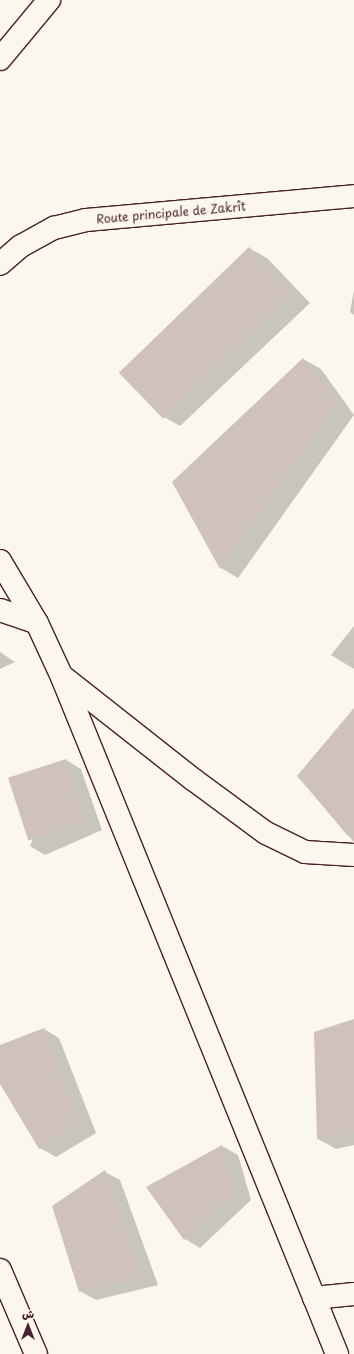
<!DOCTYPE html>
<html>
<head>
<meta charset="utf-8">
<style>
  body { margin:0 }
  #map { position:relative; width:354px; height:1354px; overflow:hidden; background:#fbf7ec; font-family:"Playpen Sans","Playpen Sans Arabic",sans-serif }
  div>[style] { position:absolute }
  .shadow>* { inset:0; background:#0003 }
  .building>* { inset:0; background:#cfc2bc; transform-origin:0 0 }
  .roads { filter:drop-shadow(1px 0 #4a1f2b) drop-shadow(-1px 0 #4a1f2b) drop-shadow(0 1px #4a1f2b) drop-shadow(0 -1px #4a1f2b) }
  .minor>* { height:22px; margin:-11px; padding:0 11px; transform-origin:11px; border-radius:11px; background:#fbf7ec }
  span { translate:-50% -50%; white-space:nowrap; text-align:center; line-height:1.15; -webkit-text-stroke:3.5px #fbf7ec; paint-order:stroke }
  .street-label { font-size:12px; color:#4a1f2b }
  .north { position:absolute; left:8px; top:1306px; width:40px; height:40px; -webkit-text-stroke:3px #fbf7ec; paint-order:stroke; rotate:0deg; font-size:11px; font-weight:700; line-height:16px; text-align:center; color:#4a1f2b }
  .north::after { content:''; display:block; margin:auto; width:14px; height:18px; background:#4a1f2b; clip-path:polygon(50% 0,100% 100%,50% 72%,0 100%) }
</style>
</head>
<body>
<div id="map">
  <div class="shadow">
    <div style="clip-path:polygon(249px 248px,267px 258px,310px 303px,180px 426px,162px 416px)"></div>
    <div style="clip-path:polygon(354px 290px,354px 315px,350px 312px)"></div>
    <div style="clip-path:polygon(303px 359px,321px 369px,354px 415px,238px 578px,221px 568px)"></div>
    <div style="clip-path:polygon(354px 626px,354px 669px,331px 655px)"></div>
    <div style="clip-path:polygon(0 652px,15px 662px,0 669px)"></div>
    <div style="clip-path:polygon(354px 710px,354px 839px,347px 835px,298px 776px)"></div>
    <div style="clip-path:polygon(66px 760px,81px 769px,102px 830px,45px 855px,30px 846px)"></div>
    <div style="clip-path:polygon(354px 1020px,354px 1145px,336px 1149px,318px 1139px)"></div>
    <div style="clip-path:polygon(44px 1029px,59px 1038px,96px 1133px,56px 1157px,40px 1148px,0 1082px,0 1046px)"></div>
    <div style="clip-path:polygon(222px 1146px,238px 1155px,251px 1200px,200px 1248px,185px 1239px)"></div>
    <div style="clip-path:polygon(105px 1172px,120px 1180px,158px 1285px,96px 1300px,80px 1291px)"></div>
  </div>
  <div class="building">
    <div style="left:249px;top:247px;width:64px;height:181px;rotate:46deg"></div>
    <div style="clip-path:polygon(303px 358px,338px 403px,220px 569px,172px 482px)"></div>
    <div style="clip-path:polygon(354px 708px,354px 842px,297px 776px)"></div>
    <div style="left:66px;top:759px;width:66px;height:61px;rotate:72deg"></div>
    <div style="clip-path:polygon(354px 1019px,354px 1132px,317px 1139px,314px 1032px)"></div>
    <div style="clip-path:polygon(44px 1028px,80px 1124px,39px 1149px,0 1084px,0 1045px)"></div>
    <div style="clip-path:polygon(222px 1145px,236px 1191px,184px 1240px,146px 1187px)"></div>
    <div style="clip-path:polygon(105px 1170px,143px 1277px,79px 1292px,52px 1206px)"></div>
  </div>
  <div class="roads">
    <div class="minor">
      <div style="left:0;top:59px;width:77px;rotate:-50.3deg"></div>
      <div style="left:0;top:264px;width:28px;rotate:-41deg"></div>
      <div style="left:21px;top:246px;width:38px;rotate:-29deg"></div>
      <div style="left:54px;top:228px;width:33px;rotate:-14deg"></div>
      <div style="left:86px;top:220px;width:269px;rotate:-5.1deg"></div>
      <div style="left:0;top:561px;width:72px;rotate:59.2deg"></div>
      <div style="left:37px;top:623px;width:60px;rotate:65.2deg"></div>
      <div style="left:62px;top:677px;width:731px;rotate:67.89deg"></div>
      <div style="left:0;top:610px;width:39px;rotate:19deg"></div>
      <div style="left:63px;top:677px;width:167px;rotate:38.2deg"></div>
      <div style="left:194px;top:780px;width:89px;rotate:36.4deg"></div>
      <div style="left:266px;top:833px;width:43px;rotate:26deg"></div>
      <div style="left:305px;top:852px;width:49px;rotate:3.5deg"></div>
      <div style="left:0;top:1270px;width:91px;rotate:66.8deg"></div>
      <div style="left:314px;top:1298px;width:40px;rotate:-5.7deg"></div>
    </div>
  </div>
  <div class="street-label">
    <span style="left:171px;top:213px;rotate:-5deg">Route principale de Zakrît</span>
  </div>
  <div class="north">ش</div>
</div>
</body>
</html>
